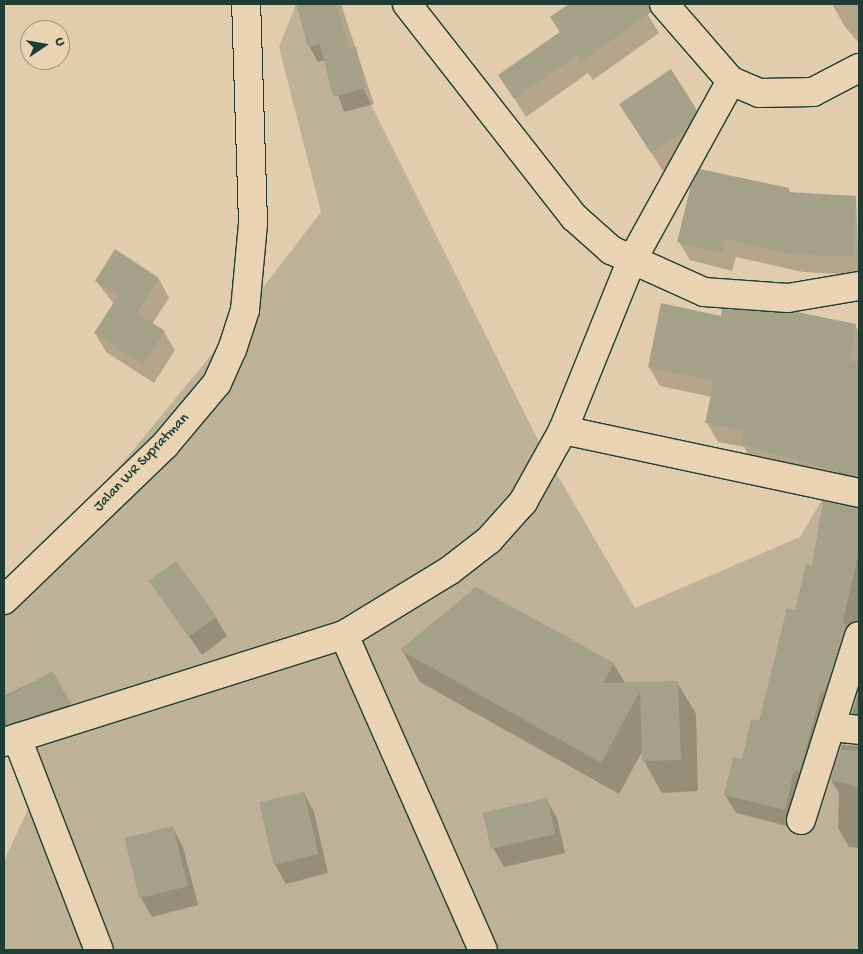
<!DOCTYPE html>
<html>
<head>
<meta charset="utf-8">
<style>
  body { margin:0 }
  #map { position:relative; width:863px; height:954px; overflow:hidden; background:#e1cdad; font-family:"Gochi Hand",sans-serif }
  div>[style] { position:absolute }
  .green>* { inset:0; background:#bdb297 }
  .shadow>* { inset:0; background:#0003 }
  .building>* { inset:0; background:#a5a088; transform-origin:0 0 }
  .roads { filter:drop-shadow(1px 0 #1f3d34) drop-shadow(-1px 0 #1f3d34) drop-shadow(0 1px #1f3d34) drop-shadow(0 -1px #1f3d34) }
  .minor>* { height:28px; margin:-14px; padding:0 14px; transform-origin:14px; border-radius:14px; background:#e9d3b2 }
  .highway>* { height:28px; margin:-14px; padding:0 14px; transform-origin:14px; border-radius:14px; background:#e9d3b2 }
  span { translate:-50% -50%; white-space:nowrap; text-align:center; line-height:1.15; -webkit-text-stroke:4.5px #e9d3b2; paint-order:stroke }
  .street-label { font-size:15px; color:#1f3d34 }
  .frame { position:absolute; inset:0; border:5px solid #1f3d34; pointer-events:none }
  .north { position:absolute; left:20px; top:20px; width:50px; height:50px; box-sizing:border-box; background:#e9d3b2; border:1px solid #989780; border-radius:50%; rotate:78deg; font-size:14px; font-weight:700; line-height:20px; text-align:center; color:#1f3d34 }
  .north::after { content:''; display:block; margin:auto; width:18px; height:22px; background:#1f3d34; clip-path:polygon(50% 0,100% 100%,50% 72%,0 100%) }
</style>
</head>
<body>
<div id="map">
  <div class="green">
    <div style="clip-path:polygon(296px 4px,321px 4px,545px 454px,635px 608px,800px 537px,859px 437px,859px 950px,4px 950px,4px 861px,35px 794px,4px 734px,4px 607px,208px 359px,321px 212px,279px 47px)"></div>
  </div>
  <div class="shadow">
    <div style="clip-path:polygon(298px 4px,341px 4px,374px 104px,344px 112px,325px 60px,318px 62px,309px 46px)"></div>
    <div style="clip-path:polygon(571px 4px,641px 4px,659px 33px,593px 80px,588px 73px,526px 117px,500px 76px,560px 33px,552px 17px)"></div>
    <div style="clip-path:polygon(832px 4px,859px 4px,859px 43px,845px 27px)"></div>
    <div style="clip-path:polygon(620px 104px,696px 110px,707px 130px,696px 149px,663px 171px)"></div>
    <div style="clip-path:polygon(789px 190px,791px 193px,856px 197px,859px 275px,803px 272px,736px 257px,732px 271px,690px 260px,679px 242px)"></div>
    <div style="clip-path:polygon(116px 251px,159px 279px,169px 298px,152px 324px,164px 332px,175px 350px,154px 383px,106px 352px,95px 333px,114px 304px,96px 281px)"></div>
    <div style="clip-path:polygon(722px 317px,855px 325px,859px 332px,859px 492px,754px 464px,744px 447px,718px 442px,707px 423px,712px 397px,660px 386px,649px 367px)"></div>
    <div style="clip-path:polygon(824px 503px,859px 509px,859px 643px,795px 828px,736px 813px,725px 795px,760px 722px,813px 567px)"></div>
    <div style="clip-path:polygon(150px 581px,216px 618px,227px 636px,202px 655px)"></div>
    <div style="clip-path:polygon(402px 650px,613px 663px,625px 683px,677px 682px,696px 714px,698px 791px,662px 793px,644px 761px,643px 750px,619px 794px,420px 682px)"></div>
    <div style="clip-path:polygon(53px 672px,81px 723px,4px 749px,4px 696px)"></div>
    <div style="clip-path:polygon(859px 691px,859px 725px,852px 713px)"></div>
    <div style="clip-path:polygon(842px 745px,859px 746px,859px 848px,849px 847px,838px 828px,839px 793px,831px 780px)"></div>
    <div style="clip-path:polygon(304px 793px,314px 812px,328px 873px,286px 884px,275px 865px,261px 803px)"></div>
    <div style="clip-path:polygon(546px 799px,557px 818px,565px 853px,504px 867px,493px 848px)"></div>
    <div style="clip-path:polygon(173px 828px,183px 847px,198px 905px,152px 917px,141px 898px,126px 840px)"></div>
  </div>
  <div class="building">
    <div style="clip-path:polygon(296px 4px,336px 4px,349px 48px,356px 47px,366px 88px,333px 97px,320px 44px,308px 47px)"></div>
    <div style="clip-path:polygon(569px 4px,649px 4px,651px 12px,581px 62px,577px 55px,514px 99px,498px 75px,560px 32px,550px 17px)"></div>
    <div style="clip-path:polygon(671px 69px,697px 110px,686px 130px,651px 153px,619px 104px)"></div>
    <div style="clip-path:polygon(700px 169px,789px 188px,789px 192px,856px 196px,853px 257px,791px 254px,725px 239px,722px 253px,677px 242px,691px 185px)"></div>
    <div style="clip-path:polygon(115px 249px,159px 278px,137px 313px,165px 331px,143px 365px,94px 333px,118px 296px,95px 281px)"></div>
    <div style="clip-path:polygon(661px 303px,721px 316px,722px 309px,797px 312px,856px 324px,850px 361px,859px 362px,859px 477px,742px 445px,744px 431px,705px 423px,714px 381px,648px 367px)"></div>
    <div style="clip-path:polygon(823px 501px,859px 508px,859px 551px,843px 621px,847px 627px,825px 693px,821px 692px,800px 772px,794px 771px,785px 810px,724px 795px,733px 757px,742px 759px,751px 719px,759px 721px,787px 608px,795px 610px,806px 564px,812px 566px)"></div>
    <div style="left:176px;top:561px;width:69px;height:34px;rotate:54deg"></div>
    <div style="clip-path:polygon(476px 587px,614px 663px,603px 683px,678px 681px,681px 760px,642px 761px,640px 691px,601px 763px,400px 650px)"></div>
    <div style="clip-path:polygon(53px 671px,71px 704px,7px 725px,4px 698px)"></div>
    <div style="clip-path:polygon(840px 750px,859px 750px,859px 787px,830px 780px)"></div>
    <div style="left:304px;top:792px;width:64px;height:46px;rotate:77deg"></div>
    <div style="left:547px;top:798px;width:37px;height:66px;rotate:77deg"></div>
    <div style="left:173px;top:826px;width:62px;height:50px;rotate:76deg"></div>
  </div>
  <div class="roads">
    <div class="minor">
      <div style="left:407px;top:4px;width:271px;rotate:51.9deg"></div>
      <div style="left:574px;top:217px;width:50px;rotate:41.7deg"></div>
      <div style="left:611px;top:250px;width:102px;rotate:24.3deg"></div>
      <div style="left:704px;top:292px;width:84px;rotate:4.1deg"></div>
      <div style="left:788px;top:298px;width:72px;rotate:-9.6deg"></div>
      <div style="left:664px;top:4px;width:102px;rotate:49deg"></div>
      <div style="left:731px;top:81px;width:30px;rotate:23deg"></div>
      <div style="left:759px;top:93px;width:54px;rotate:-1.1deg"></div>
      <div style="left:813px;top:92px;width:52px;rotate:-27.6deg"></div>
      <div style="left:563px;top:430px;width:303px;rotate:12deg"></div>
      <div style="left:344px;top:635px;width:344px;rotate:66.2deg"></div>
      <div style="left:832px;top:727px;width:27px;rotate:6deg"></div>
      <div style="left:17px;top:738px;width:227px;rotate:68.9deg"></div>
      <div style="left:4px;top:742px;width:356px;rotate:-17.5deg"></div>
      <div style="left:344px;top:635px;width:123px;rotate:-31.4deg"></div>
      <div style="left:449px;top:571px;width:51px;rotate:-37.8deg"></div>
      <div style="left:489px;top:540px;width:51px;rotate:-48.2deg"></div>
      <div style="left:523px;top:502px;width:82px;rotate:-60.9deg"></div>
      <div style="left:563px;top:430px;width:181px;rotate:-68deg"></div>
      <div style="left:631px;top:262px;width:207px;rotate:-61.1deg"></div>
      <div style="left:801px;top:820px;width:193px;rotate:-72.5deg"></div>
    </div>
    <div class="highway">
      <div style="left:4px;top:600px;width:223px;rotate:-43.9deg"></div>
      <div style="left:165px;top:445px;width:81px;rotate:-50deg"></div>
      <div style="left:217px;top:383px;width:36px;rotate:-66deg"></div>
      <div style="left:232px;top:350px;width:42px;rotate:-72deg"></div>
      <div style="left:245px;top:310px;width:87px;rotate:-84.7deg"></div>
      <div style="left:253px;top:223px;width:219px;rotate:-91.8deg"></div>
    </div>
  </div>
  <div class="street-label">
    <span style="left:142px;top:463px;rotate:-46deg">Jalan WR Supratman</span>
  </div>
  <div class="frame"></div>
  <div class="north">U</div>
</div>
</body>
</html>
